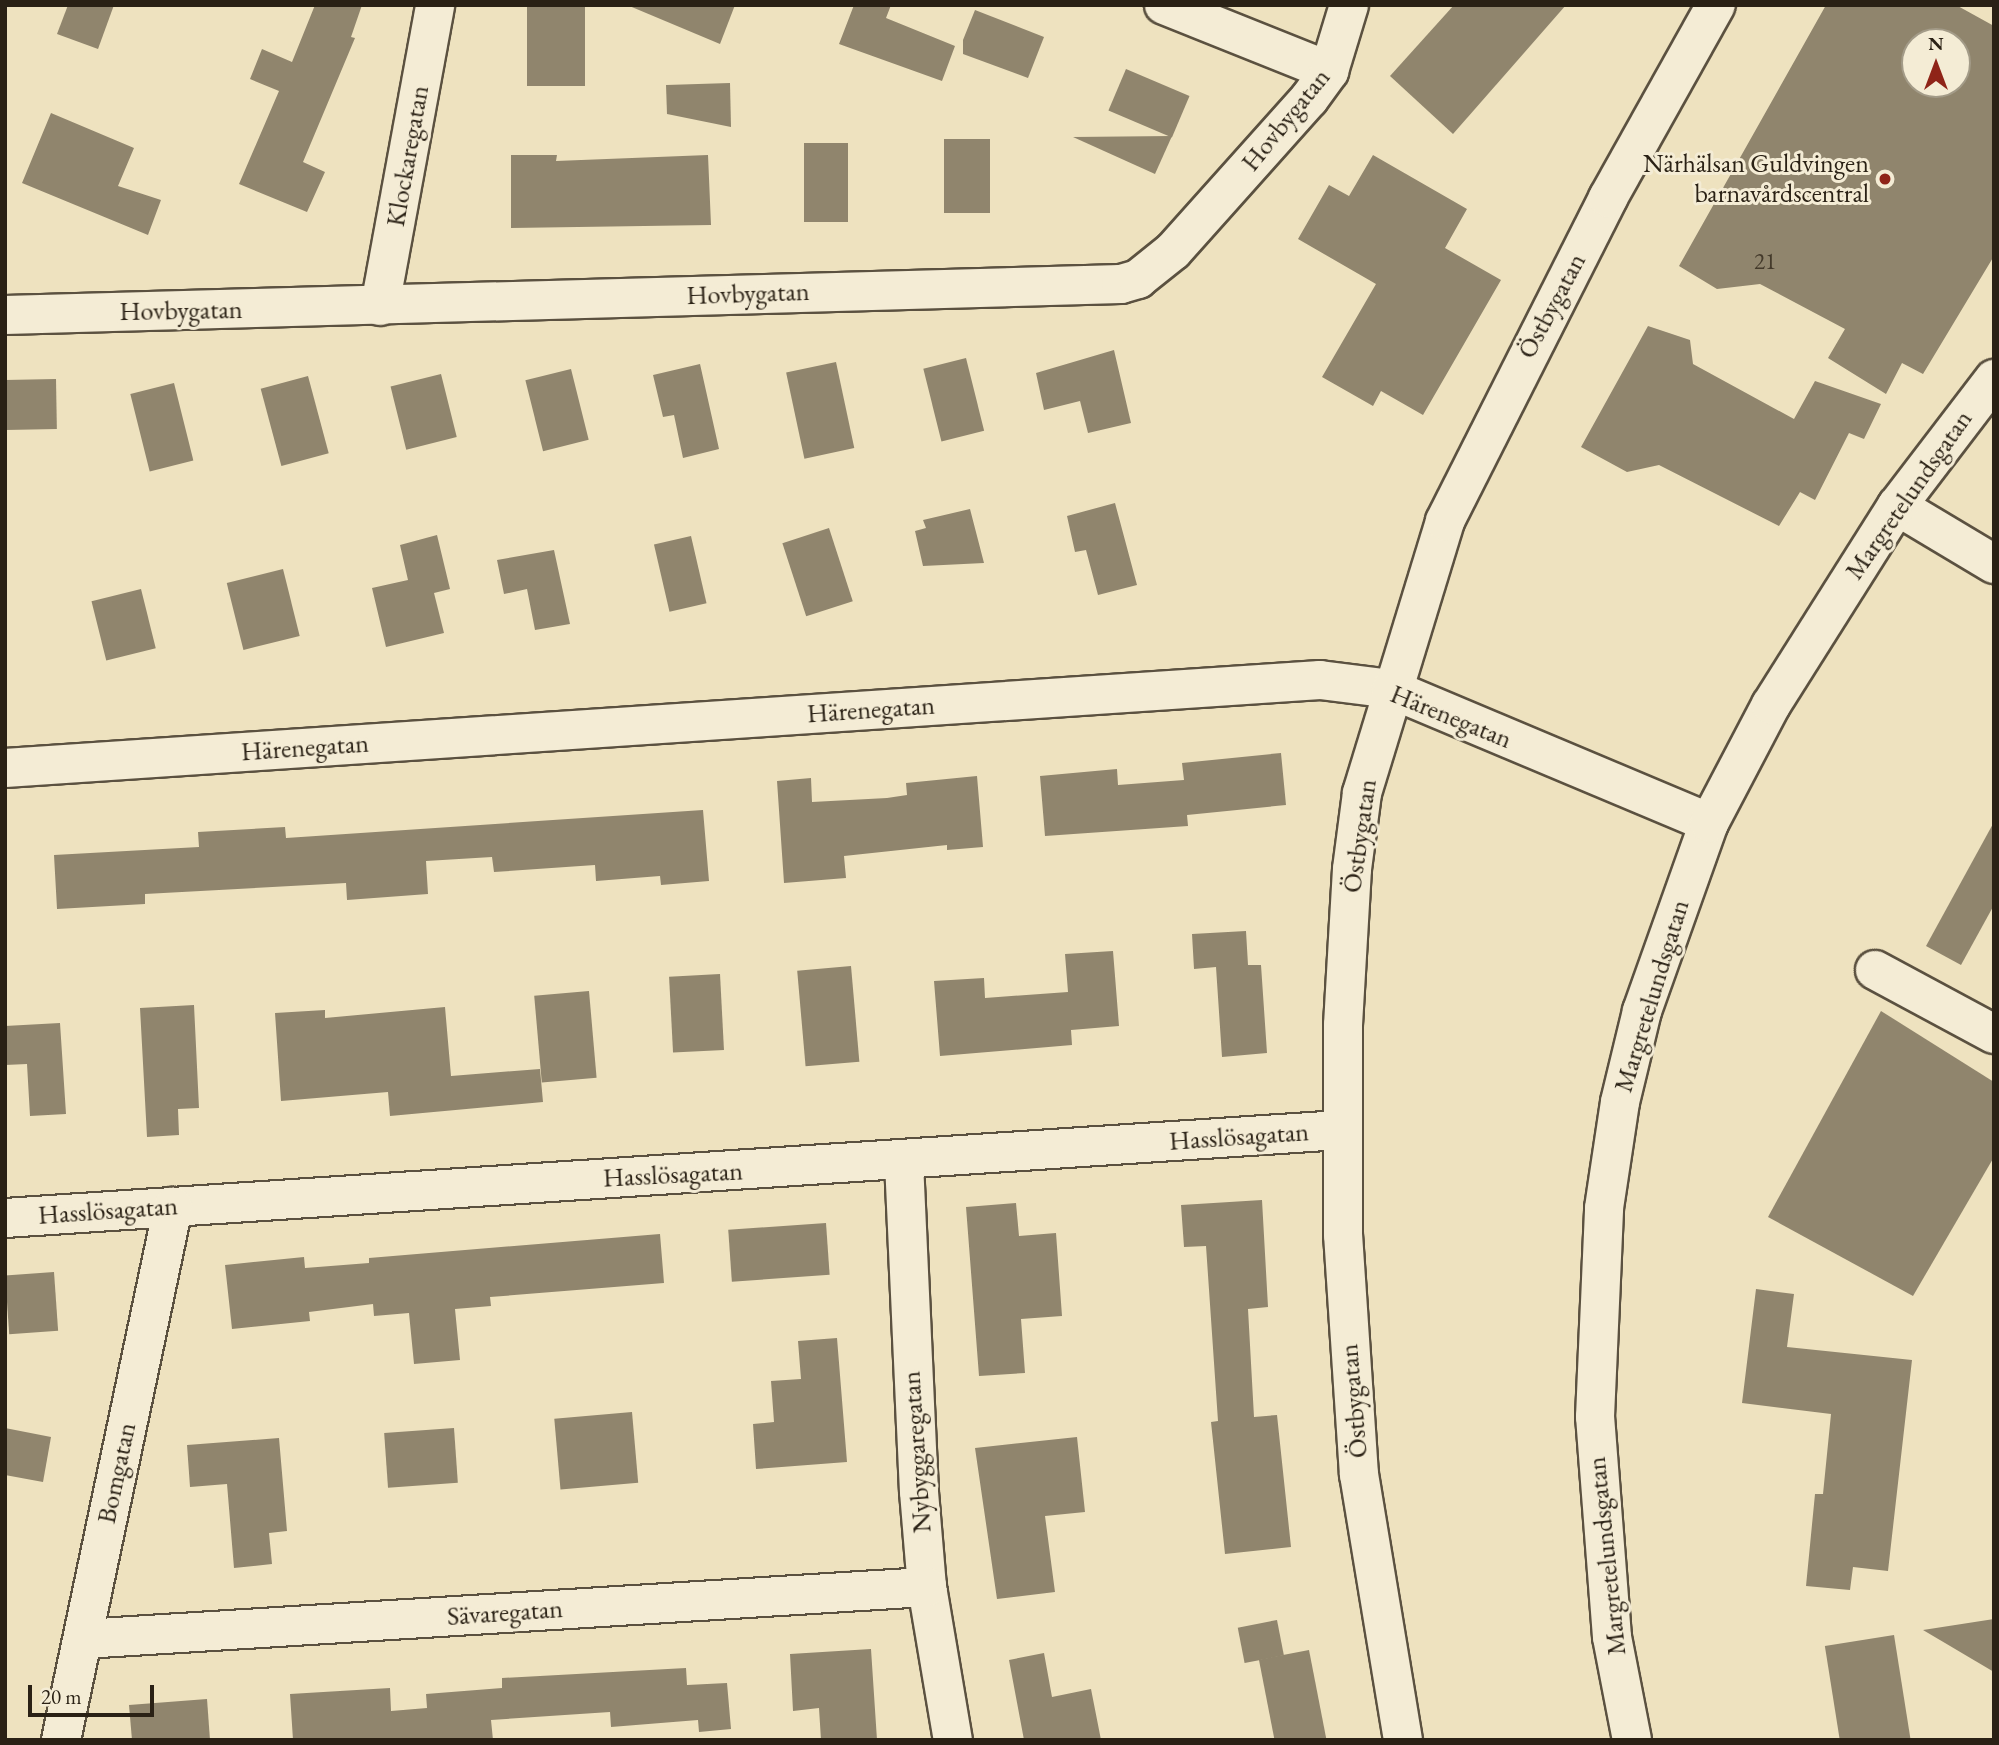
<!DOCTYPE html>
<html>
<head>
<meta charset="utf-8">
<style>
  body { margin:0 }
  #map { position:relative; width:1999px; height:1745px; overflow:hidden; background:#eee2bf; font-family:"EB Garamond",serif }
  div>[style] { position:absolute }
  .building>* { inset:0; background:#90856d; transform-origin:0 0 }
  .roads { filter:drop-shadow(2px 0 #5b5140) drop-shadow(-2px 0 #5b5140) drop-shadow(0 2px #5b5140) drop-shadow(0 -2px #5b5140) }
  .minor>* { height:38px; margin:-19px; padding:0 19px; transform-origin:19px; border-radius:19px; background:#f4ecd5 }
  .dots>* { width:19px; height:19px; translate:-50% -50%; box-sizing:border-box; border:4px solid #f4ecd5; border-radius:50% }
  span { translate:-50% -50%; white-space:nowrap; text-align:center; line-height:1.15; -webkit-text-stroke:6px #f4ecd5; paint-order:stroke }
  .number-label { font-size:23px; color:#443a2b }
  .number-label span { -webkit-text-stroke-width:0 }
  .street-label { font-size:26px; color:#2a2115 }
  .poi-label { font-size:26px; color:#2a2115 }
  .right { translate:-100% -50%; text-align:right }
  .frame { position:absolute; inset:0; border:7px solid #2a2115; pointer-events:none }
  .north { position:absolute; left:1901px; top:28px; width:70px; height:70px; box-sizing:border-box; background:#f4ecd5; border:2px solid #a39b88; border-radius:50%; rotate:0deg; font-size:19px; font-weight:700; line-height:28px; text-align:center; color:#2a2115 }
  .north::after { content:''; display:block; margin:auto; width:24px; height:32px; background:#8f2418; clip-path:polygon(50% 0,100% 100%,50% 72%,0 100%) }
  .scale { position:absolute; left:28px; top:1685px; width:126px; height:32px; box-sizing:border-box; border:4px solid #2a2115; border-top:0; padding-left:9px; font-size:21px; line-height:24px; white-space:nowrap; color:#2a2115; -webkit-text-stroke:5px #f4ecd5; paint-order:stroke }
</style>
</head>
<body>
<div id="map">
  <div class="building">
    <div style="clip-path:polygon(68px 5px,114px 5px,98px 49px,57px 34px)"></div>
    <div style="clip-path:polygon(315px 5px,362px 5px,351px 37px,355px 38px,303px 162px,325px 172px,307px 212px,239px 184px,279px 91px,250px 79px,262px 49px,292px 62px)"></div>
    <div style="left:527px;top:5px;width:58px;height:81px"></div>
    <div style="clip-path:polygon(627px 5px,735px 5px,720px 44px)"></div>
    <div style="clip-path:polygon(854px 5px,891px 5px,886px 18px,955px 46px,942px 81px,839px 44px)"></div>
    <div style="clip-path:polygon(1454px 5px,1566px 5px,1453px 134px,1390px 76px)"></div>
    <div style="clip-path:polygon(evenodd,1826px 5px,1956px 5px,1994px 26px,1994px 256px,1923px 374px,1902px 363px,1886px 394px,1828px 358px,1845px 329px,1760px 284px,1717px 289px,1679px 266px,1826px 5px,1915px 42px,1957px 42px,1957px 84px,1915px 84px,1915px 42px)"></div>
    <div style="clip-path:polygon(975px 10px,1044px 37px,1028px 78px,963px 54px,963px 40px)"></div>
    <div style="left:1126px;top:69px;width:69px;height:45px;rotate:23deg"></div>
    <div style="clip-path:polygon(730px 83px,731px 127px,667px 114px,666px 85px)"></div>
    <div style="clip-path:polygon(51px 113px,134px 148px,118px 186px,161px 200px,148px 235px,22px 183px)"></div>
    <div style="clip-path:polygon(1172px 136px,1155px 174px,1073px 137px)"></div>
    <div style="left:944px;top:139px;width:46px;height:74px"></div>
    <div style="left:804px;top:143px;width:44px;height:79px"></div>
    <div style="clip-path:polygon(511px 155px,557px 155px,556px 161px,708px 155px,711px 225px,511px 228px)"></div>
    <div style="clip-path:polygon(1373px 155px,1467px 209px,1445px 248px,1501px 280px,1423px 415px,1381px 391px,1373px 406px,1322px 377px,1376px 284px,1298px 239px,1329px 185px,1349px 196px)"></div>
    <div style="clip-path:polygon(1648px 326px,1690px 340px,1693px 364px,1794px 419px,1815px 381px,1881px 404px,1864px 439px,1849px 433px,1815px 500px,1800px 492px,1779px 526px,1659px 465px,1627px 472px,1581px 447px)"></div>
    <div style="clip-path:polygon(1114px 350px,1131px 423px,1088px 433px,1080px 401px,1044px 410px,1036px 373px)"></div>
    <div style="left:966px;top:358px;width:75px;height:44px;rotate:76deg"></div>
    <div style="left:836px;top:362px;width:88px;height:51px;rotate:78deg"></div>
    <div style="clip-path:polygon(700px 364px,719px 449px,683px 458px,674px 415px,663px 417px,653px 375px)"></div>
    <div style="left:571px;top:369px;width:73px;height:47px;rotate:76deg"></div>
    <div style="left:441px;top:374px;width:65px;height:52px;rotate:76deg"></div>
    <div style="left:308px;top:376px;width:80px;height:49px;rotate:75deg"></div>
    <div style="left:56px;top:379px;width:50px;height:51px;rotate:89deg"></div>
    <div style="left:174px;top:383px;width:80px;height:45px;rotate:76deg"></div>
    <div style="clip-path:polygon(1115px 503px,1137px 585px,1098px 595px,1086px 550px,1075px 552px,1067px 516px)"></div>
    <div style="clip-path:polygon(970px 509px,984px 563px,923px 566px,915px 531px,926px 528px,923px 520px)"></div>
    <div style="left:829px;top:528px;width:77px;height:49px;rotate:72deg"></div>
    <div style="clip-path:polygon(437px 535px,450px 589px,434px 593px,444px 633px,386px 647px,372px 588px,408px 580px,400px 545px)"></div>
    <div style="left:691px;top:536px;width:69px;height:38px;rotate:77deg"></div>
    <div style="clip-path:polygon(554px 550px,570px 624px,535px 630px,527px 589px,504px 594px,497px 560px)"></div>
    <div style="left:283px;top:569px;width:69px;height:58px;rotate:76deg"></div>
    <div style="left:141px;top:589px;width:61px;height:51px;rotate:76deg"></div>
    <div style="clip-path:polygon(1281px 753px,1286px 805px,1187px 815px,1188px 826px,1045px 836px,1040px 776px,1117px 769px,1118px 785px,1184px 780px,1182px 763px)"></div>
    <div style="clip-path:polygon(977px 776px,983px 847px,947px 850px,947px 845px,844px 856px,846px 878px,784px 883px,777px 781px,811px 778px,812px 802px,887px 798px,907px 795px,906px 783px)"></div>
    <div style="clip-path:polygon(703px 810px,709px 881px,661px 885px,660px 876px,596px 881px,595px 865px,494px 872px,492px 857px,426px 861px,428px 894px,347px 900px,346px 883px,145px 894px,145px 904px,57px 909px,54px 855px,199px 847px,198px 832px,285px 827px,286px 838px)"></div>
    <div style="clip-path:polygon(1994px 822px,1994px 905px,1961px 965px,1926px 946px)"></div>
    <div style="clip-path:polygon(1246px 931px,1248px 965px,1261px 965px,1267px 1053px,1222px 1057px,1216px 967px,1194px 969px,1192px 934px)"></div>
    <div style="clip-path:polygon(1113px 951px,1119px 1026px,1071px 1030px,1072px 1045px,940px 1056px,934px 981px,984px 978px,985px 998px,1068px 992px,1065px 954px)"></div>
    <div style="left:851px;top:966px;width:96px;height:54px;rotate:85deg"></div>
    <div style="left:720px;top:974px;width:76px;height:51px;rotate:87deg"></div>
    <div style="left:589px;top:991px;width:87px;height:55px;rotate:85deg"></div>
    <div style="clip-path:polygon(194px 1005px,199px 1108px,178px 1109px,179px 1135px,147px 1137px,140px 1008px)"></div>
    <div style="clip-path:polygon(445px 1007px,451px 1076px,540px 1069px,543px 1102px,390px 1116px,388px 1092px,281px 1101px,275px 1013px,325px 1010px,325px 1018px)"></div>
    <div style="clip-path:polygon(1881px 1011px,1994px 1082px,1994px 1157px,1913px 1296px,1768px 1217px)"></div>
    <div style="clip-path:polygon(60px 1023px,66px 1114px,30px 1116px,27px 1064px,5px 1065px,5px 1026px)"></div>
    <div style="clip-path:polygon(1262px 1200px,1268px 1307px,1248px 1309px,1254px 1417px,1277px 1415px,1291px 1547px,1225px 1554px,1211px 1422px,1218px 1421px,1206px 1246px,1184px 1247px,1181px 1205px)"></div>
    <div style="clip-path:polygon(1016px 1203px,1019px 1236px,1056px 1233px,1062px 1316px,1021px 1319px,1025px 1373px,979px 1376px,966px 1207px)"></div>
    <div style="left:826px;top:1223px;width:52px;height:98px;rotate:86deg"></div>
    <div style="clip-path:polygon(660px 1234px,664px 1283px,490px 1297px,491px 1306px,455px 1309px,460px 1360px,414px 1364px,409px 1313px,374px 1316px,373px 1304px,309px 1312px,310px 1321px,232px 1329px,225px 1265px,304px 1257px,305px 1268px,369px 1263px,369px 1258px)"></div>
    <div style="left:54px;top:1272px;width:59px;height:49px;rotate:86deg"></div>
    <div style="clip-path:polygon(1756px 1289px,1794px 1294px,1787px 1347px,1912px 1360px,1888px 1571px,1853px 1567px,1850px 1590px,1806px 1586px,1815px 1494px,1823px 1494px,1831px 1414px,1742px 1403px)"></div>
    <div style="clip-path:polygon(837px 1338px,847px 1462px,756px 1469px,753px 1424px,774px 1422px,771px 1381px,801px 1379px,798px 1341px)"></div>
    <div style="left:632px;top:1412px;width:71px;height:78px;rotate:85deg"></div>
    <div style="clip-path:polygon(5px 1428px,51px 1437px,43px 1482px,5px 1475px)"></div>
    <div style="left:454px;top:1428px;width:55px;height:70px;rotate:86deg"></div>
    <div style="clip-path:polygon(1077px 1437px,1085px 1512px,1045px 1516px,1055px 1592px,997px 1599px,975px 1448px)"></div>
    <div style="clip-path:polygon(279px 1438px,287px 1531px,269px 1533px,272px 1564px,234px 1568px,227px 1484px,190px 1487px,187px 1445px)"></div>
    <div style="clip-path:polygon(1994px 1619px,1994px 1672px,1923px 1630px)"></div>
    <div style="left:1277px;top:1620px;width:36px;height:40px;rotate:79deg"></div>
    <div style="left:1894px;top:1635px;width:106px;height:70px;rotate:81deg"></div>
    <div style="clip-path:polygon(871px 1649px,877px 1740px,821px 1740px,819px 1708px,793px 1711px,790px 1654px)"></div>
    <div style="left:1309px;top:1650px;width:92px;height:51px;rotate:79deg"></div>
    <div style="clip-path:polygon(1044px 1653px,1052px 1697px,1091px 1689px,1101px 1740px,1024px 1740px,1009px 1660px)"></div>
    <div style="clip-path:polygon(686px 1668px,687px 1685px,727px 1683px,731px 1729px,699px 1732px,698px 1720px,611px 1727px,610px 1712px,491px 1720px,493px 1740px,293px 1740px,290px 1694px,390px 1688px,391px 1711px,427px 1708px,426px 1694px,502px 1688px,502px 1678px)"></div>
    <div style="clip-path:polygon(207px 1699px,210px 1740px,132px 1740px,129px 1705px)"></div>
  </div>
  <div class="roads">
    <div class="minor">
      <div style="left:1164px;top:5px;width:178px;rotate:21.8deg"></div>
      <div style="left:380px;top:306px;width:306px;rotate:-79.6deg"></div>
      <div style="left:5px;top:315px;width:1116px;rotate:-1.59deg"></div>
      <div style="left:1121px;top:284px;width:18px;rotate:-16deg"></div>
      <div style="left:1138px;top:279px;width:45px;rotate:-38.7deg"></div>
      <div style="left:1173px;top:251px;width:204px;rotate:-48.2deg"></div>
      <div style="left:1309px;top:99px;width:34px;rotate:-54deg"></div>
      <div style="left:1329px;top:71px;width:69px;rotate:-73.1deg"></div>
      <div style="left:1897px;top:506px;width:113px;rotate:30.9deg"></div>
      <div style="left:5px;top:768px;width:1318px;rotate:-3.83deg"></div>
      <div style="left:1320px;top:680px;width:72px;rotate:7.2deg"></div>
      <div style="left:1391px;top:689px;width:345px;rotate:22.8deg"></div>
      <div style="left:1875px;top:970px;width:135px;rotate:28.3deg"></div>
      <div style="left:904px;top:1162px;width:330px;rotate:87.4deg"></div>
      <div style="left:919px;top:1492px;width:95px;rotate:85.2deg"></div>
      <div style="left:927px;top:1587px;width:155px;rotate:80.4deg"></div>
      <div style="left:5px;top:1218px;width:1340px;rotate:-3.77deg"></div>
      <div style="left:83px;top:1639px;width:846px;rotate:-3.53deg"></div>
      <div style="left:61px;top:1740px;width:545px;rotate:-78.13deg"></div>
      <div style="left:1403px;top:1740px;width:269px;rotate:-99.4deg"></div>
      <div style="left:1359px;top:1475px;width:241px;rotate:-93.8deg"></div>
      <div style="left:1343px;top:1235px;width:210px;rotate:-90deg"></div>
      <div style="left:1343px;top:1025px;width:156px;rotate:-86.7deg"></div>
      <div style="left:1352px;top:869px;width:77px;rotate:-82.5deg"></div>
      <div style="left:1362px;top:793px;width:284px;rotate:-73deg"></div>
      <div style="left:1445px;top:521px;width:362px;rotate:-63.2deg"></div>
      <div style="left:1608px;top:198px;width:221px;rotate:-60.8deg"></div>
      <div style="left:1632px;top:1740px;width:105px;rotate:-101deg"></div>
      <div style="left:1612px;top:1637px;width:221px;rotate:-94.4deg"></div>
      <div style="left:1595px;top:1417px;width:209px;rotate:-87.5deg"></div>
      <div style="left:1604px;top:1208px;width:107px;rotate:-81.4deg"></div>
      <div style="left:1620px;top:1102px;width:94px;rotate:-76.4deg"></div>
      <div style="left:1642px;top:1011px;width:200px;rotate:-70.4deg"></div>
      <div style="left:1709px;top:823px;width:133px;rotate:-62.3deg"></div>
      <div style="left:1771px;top:705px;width:236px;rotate:-57.7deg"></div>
      <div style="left:1897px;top:506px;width:160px;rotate:-52.6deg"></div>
    </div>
  </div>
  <div class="dots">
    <div style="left:1885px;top:179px;background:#8f2418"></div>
  </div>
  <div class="number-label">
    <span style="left:1765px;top:261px">21</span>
  </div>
  <div class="street-label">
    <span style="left:1286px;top:120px;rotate:-51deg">Hovbygatan</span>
    <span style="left:408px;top:156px;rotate:-80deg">Klockaregatan</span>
    <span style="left:748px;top:294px;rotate:-2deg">Hovbygatan</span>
    <span style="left:1552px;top:306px;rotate:-62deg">Östbygatan</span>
    <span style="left:181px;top:311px;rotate:-1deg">Hovbygatan</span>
    <span style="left:1909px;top:495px;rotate:-55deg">Margretelundsgatan</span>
    <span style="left:871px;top:710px;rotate:-4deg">Härenegatan</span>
    <span style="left:1451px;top:717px;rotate:22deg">Härenegatan</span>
    <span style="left:305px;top:748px;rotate:-4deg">Härenegatan</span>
    <span style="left:1360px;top:836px;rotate:-82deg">Östbygatan</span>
    <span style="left:1652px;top:996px;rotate:-73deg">Margretelundsgatan</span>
    <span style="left:1239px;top:1137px;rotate:-4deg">Hasslösagatan</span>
    <span style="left:673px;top:1175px;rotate:-3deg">Hasslösagatan</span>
    <span style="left:108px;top:1211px;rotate:-4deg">Hasslösagatan</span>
    <span style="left:1354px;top:1401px;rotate:-95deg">Östbygatan</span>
    <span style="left:917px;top:1452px;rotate:-94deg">Nybyggaregatan</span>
    <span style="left:117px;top:1473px;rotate:-78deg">Bomgatan</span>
    <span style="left:1607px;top:1556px;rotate:-96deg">Margretelundsgatan</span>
    <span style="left:505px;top:1613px;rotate:-4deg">Sävaregatan</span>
  </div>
  <div class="poi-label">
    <span class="right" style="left:1869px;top:179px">Närhälsan Guldvingen<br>barnavårdscentral</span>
  </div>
  <div class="frame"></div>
  <div class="north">N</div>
  <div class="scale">20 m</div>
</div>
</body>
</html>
